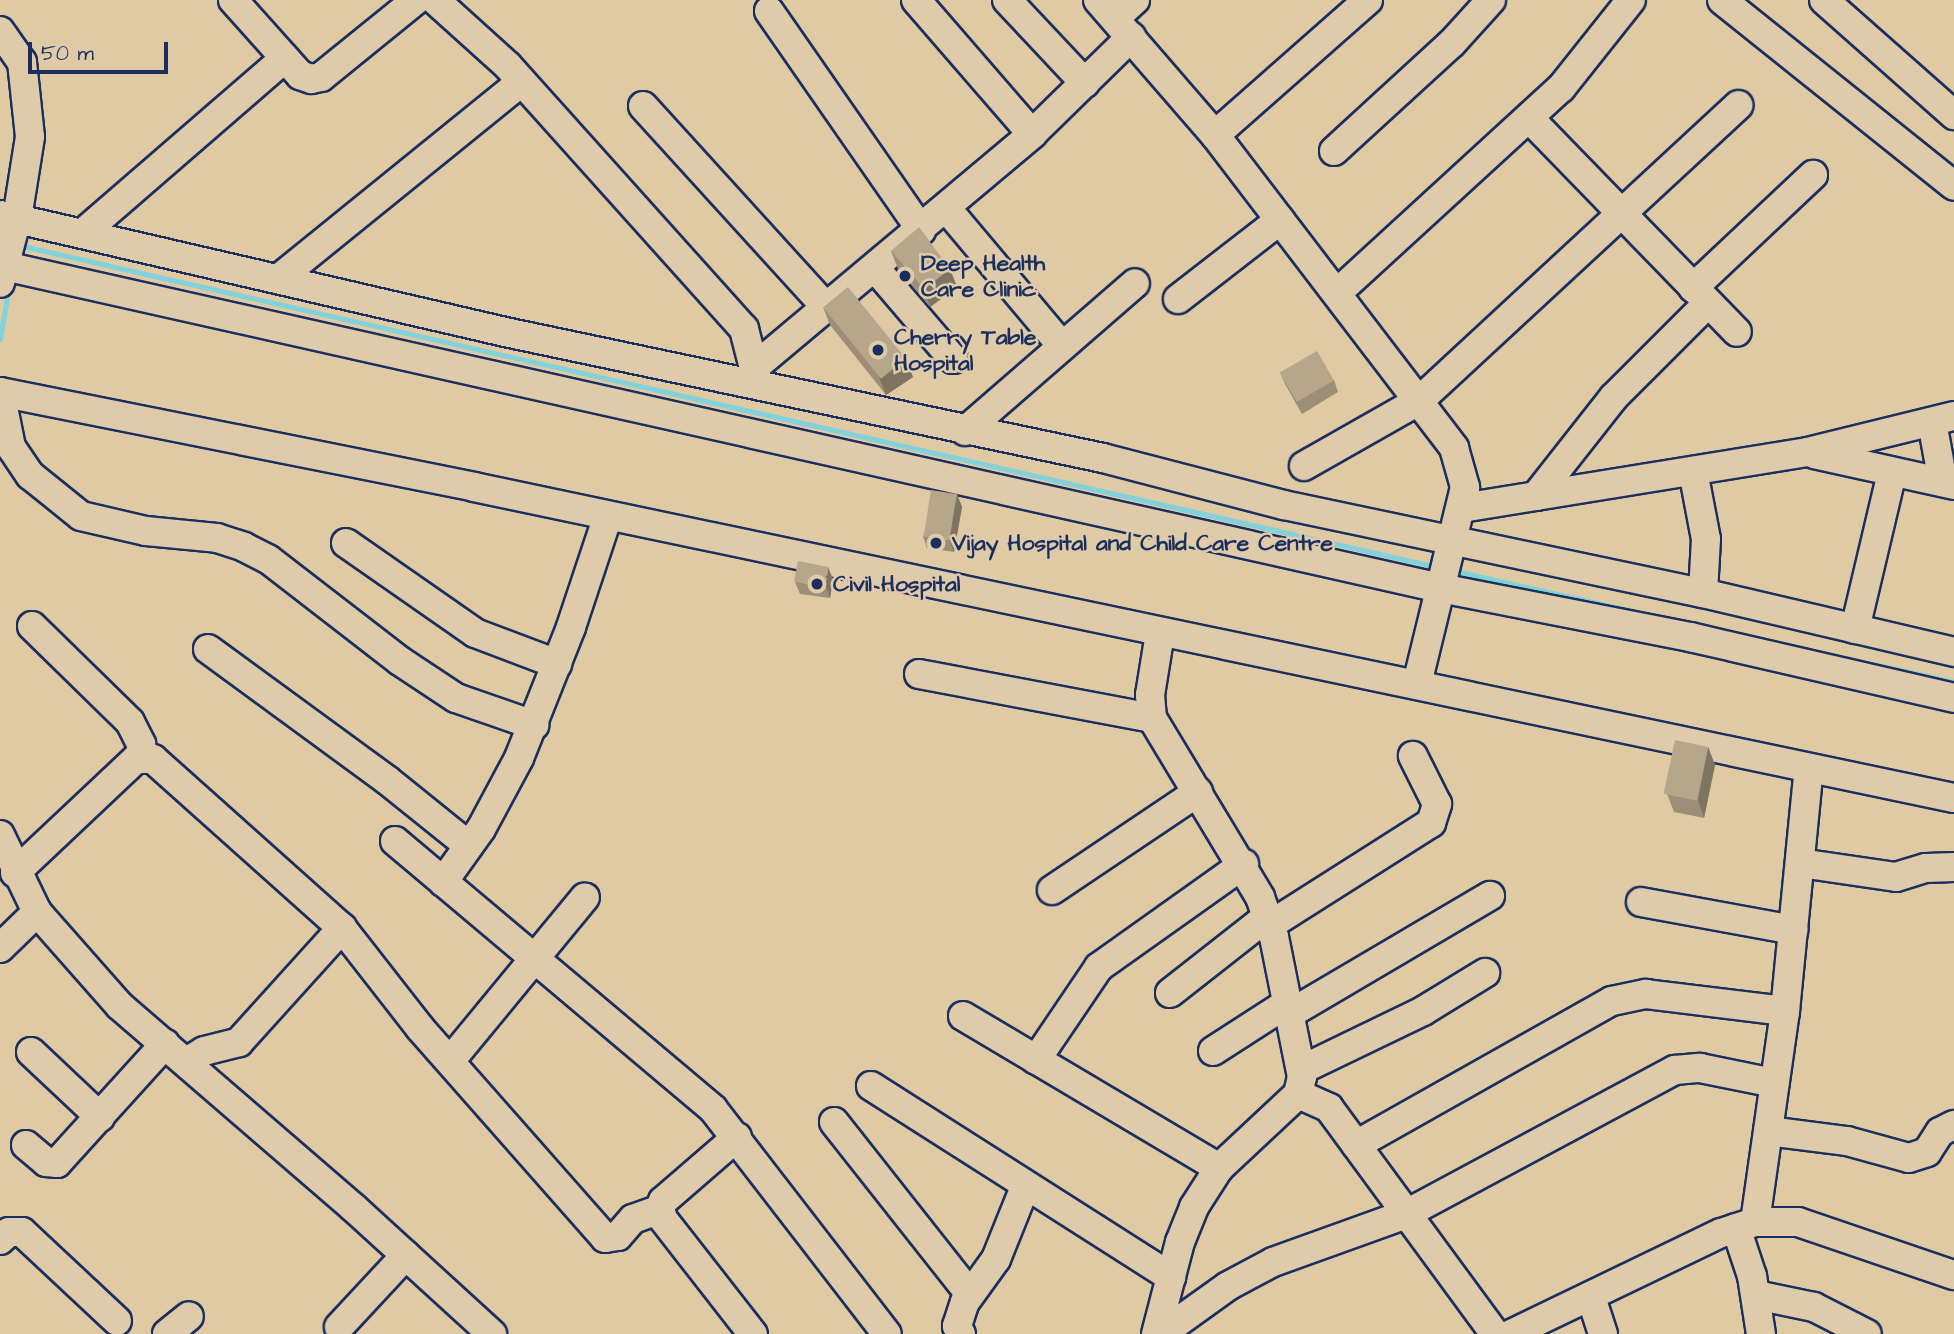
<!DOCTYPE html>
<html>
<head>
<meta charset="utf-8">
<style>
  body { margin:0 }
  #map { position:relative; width:1954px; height:1334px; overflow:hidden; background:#e0caa4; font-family:"Architects Daughter",sans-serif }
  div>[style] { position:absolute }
  .stream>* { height:5px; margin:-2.5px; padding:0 2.5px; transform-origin:2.5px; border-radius:2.5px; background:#81d2da }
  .roads { filter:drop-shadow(2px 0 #1b2f5e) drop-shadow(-2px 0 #1b2f5e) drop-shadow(0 2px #1b2f5e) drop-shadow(0 -2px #1b2f5e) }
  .minor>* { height:28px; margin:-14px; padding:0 14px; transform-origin:14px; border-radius:14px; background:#dfcbaa }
  .wall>* { inset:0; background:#9d8f77 }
  .shaded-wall>* { inset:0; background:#7f7461 }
  .building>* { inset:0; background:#b6a68a; transform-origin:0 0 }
  .dots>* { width:19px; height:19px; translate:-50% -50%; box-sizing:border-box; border:4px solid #dfcbaa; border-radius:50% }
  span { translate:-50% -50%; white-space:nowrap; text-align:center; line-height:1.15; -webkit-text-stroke:5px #dfcbaa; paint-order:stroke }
  .poi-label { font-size:23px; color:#1b2f5e; font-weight:700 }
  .left { translate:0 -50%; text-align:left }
  .scale { position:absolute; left:28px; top:42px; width:140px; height:32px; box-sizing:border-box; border:4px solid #1b2f5e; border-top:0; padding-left:9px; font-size:21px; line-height:24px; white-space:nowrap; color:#1b2f5e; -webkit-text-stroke:5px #dfcbaa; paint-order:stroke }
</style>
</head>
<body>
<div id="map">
  <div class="stream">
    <div style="left:18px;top:245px;width:1456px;rotate:12.78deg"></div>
    <div style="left:0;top:339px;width:49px;rotate:-80.5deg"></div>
    <div style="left:1455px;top:571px;width:214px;rotate:12.7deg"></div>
    <div style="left:1786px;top:645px;width:172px;rotate:12.4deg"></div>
  </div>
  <div class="roads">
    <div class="minor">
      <div style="left:233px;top:0;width:101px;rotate:48.2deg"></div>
      <div style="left:300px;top:75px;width:12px;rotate:20deg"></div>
      <div style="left:311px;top:79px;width:10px;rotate:-11deg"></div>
      <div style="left:321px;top:77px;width:122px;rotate:-39deg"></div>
      <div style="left:435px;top:0;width:98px;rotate:42.1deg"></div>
      <div style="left:508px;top:66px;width:353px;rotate:48.1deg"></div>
      <div style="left:744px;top:329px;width:57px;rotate:75.7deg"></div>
      <div style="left:916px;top:0;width:177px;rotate:49.1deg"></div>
      <div style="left:1007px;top:0;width:114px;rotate:46.8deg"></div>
      <div style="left:1098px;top:0;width:179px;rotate:49.1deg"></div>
      <div style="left:1215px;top:135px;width:394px;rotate:52.6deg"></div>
      <div style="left:1454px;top:448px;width:41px;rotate:74.2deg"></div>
      <div style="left:1465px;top:487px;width:203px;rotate:103.7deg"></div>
      <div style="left:1722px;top:0;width:297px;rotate:38.7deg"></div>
      <div style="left:1824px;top:0;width:174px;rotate:41.5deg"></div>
      <div style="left:769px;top:11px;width:267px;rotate:55.2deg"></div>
      <div style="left:1115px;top:18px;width:27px;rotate:-42deg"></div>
      <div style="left:0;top:31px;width:38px;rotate:55deg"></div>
      <div style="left:22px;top:62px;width:75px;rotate:83.9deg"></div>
      <div style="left:30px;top:137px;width:82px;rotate:99.1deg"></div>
      <div style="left:17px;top:218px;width:67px;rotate:104.7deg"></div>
      <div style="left:643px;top:106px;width:273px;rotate:47.7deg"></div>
      <div style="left:1529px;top:118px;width:298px;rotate:45.8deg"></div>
      <div style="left:1215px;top:135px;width:204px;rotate:-41.4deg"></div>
      <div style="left:1334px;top:151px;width:160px;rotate:-42.5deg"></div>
      <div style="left:1452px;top:43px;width:58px;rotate:-47.8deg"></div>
      <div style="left:947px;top:209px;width:179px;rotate:50deg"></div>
      <div style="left:0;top:215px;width:518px;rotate:13.04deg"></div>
      <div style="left:505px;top:332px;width:611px;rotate:11.9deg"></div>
      <div style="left:1103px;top:458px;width:187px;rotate:14.6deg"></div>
      <div style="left:1284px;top:505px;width:428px;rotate:11.9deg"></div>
      <div style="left:1703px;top:593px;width:258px;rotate:13.2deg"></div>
      <div style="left:83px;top:233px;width:267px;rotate:-40.9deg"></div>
      <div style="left:0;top:265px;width:1476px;rotate:12.64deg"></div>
      <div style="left:1440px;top:588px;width:255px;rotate:11.1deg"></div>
      <div style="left:1690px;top:637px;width:271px;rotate:13deg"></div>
      <div style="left:875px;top:268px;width:120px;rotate:49.4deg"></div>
      <div style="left:278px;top:279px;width:313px;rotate:-39deg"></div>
      <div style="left:1693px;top:288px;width:165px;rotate:-43.3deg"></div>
      <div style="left:1337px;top:293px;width:304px;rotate:-42.5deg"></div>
      <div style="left:1561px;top:88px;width:112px;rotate:-51.5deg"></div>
      <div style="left:1178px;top:299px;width:129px;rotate:-37.8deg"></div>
      <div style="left:756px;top:366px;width:361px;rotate:-40deg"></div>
      <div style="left:1032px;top:134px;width:139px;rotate:-44.4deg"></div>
      <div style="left:0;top:392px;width:483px;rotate:11.3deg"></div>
      <div style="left:474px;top:487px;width:1512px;rotate:11.87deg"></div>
      <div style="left:0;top:392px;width:56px;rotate:78.7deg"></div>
      <div style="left:11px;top:447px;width:34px;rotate:56deg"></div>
      <div style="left:30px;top:475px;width:65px;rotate:38.8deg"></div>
      <div style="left:81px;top:516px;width:67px;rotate:13deg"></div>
      <div style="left:146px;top:531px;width:71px;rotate:5.6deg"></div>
      <div style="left:217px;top:538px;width:28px;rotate:18deg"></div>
      <div style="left:244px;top:547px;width:27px;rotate:27deg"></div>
      <div style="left:268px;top:559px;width:167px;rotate:37.7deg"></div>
      <div style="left:400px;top:661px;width:67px;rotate:33.5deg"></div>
      <div style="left:456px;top:698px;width:83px;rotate:19.1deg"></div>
      <div style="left:1932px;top:422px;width:61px;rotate:79.6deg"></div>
      <div style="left:965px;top:431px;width:225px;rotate:-41deg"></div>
      <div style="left:1814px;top:454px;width:143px;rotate:12.5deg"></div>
      <div style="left:1304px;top:466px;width:133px;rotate:-29.6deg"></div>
      <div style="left:1420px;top:400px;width:434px;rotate:-42.8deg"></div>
      <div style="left:1693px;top:471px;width:69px;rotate:79.2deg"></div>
      <div style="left:1706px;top:539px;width:54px;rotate:93.2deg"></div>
      <div style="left:1536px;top:496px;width:126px;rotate:-51.8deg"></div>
      <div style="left:1614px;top:397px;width:133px;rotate:-45deg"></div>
      <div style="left:1462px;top:508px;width:350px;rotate:-9.2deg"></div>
      <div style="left:1807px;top:452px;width:151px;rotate:-13.8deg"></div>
      <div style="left:346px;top:543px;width:157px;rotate:34.9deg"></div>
      <div style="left:475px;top:633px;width:88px;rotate:20.7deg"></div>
      <div style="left:32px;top:626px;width:137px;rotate:44.4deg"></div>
      <div style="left:130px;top:722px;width:25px;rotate:63deg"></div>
      <div style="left:141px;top:744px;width:14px;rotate:90deg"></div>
      <div style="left:1855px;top:629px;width:161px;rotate:-76.7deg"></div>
      <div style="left:208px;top:649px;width:222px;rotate:36.2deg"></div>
      <div style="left:387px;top:780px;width:105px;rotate:38.8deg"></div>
      <div style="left:919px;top:674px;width:237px;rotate:10.7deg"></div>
      <div style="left:0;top:835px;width:85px;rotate:64.3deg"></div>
      <div style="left:37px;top:912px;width:125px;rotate:48.6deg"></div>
      <div style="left:120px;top:1006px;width:309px;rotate:40.8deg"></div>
      <div style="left:354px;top:1208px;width:187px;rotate:42.4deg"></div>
      <div style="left:395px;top:841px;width:416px;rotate:40.1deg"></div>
      <div style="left:713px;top:1109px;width:284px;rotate:52.3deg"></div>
      <div style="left:1800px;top:863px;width:97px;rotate:8.3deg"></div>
      <div style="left:1896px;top:877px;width:31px;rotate:-17deg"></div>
      <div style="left:1926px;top:868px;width:28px;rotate:-2deg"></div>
      <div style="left:15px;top:873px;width:166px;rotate:-43.3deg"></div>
      <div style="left:136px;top:759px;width:17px"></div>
      <div style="left:153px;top:759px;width:254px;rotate:41.8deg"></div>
      <div style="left:342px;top:928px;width:127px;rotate:52deg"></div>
      <div style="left:420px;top:1028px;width:280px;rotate:48.6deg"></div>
      <div style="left:605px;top:1238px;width:13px;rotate:-9deg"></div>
      <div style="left:618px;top:1236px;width:23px;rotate:-49deg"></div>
      <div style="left:633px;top:1219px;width:29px;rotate:-20deg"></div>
      <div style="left:443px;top:882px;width:65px;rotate:-54.4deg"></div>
      <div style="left:481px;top:829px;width:81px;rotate:-61.8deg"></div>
      <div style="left:519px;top:758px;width:141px;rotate:-68.3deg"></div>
      <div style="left:571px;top:627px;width:117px;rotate:-71.6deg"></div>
      <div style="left:1052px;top:890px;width:176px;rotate:-33.9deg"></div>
      <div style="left:1641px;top:902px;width:155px;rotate:10.4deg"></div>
      <div style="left:1270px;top:925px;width:191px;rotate:-32.4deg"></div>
      <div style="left:1431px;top:823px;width:20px;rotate:-72deg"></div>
      <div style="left:1437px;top:804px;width:54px;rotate:-116.6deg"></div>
      <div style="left:0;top:948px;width:52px;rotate:-44.2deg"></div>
      <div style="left:1170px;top:993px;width:123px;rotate:-38.1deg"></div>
      <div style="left:1291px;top:1013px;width:231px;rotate:-30.5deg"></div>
      <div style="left:963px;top:1016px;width:298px;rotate:30.7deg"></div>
      <div style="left:1213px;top:1051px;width:90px;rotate:-32.8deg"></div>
      <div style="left:31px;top:1052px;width:95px;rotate:43.3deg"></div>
      <div style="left:1036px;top:1060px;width:112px;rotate:-55.9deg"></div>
      <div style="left:1099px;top:967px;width:178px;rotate:-35.4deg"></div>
      <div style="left:450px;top:1061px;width:212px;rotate:-50.5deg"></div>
      <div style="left:186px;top:1062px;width:21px;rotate:-31deg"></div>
      <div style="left:204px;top:1051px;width:36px;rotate:-14deg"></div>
      <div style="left:239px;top:1042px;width:154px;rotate:-47.9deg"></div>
      <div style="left:1301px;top:1070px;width:136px;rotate:-25.8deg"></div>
      <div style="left:1423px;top:1011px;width:73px;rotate:-31.5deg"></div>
      <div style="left:871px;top:1086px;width:356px;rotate:32.5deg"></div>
      <div style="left:1298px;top:1094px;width:34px;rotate:24deg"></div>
      <div style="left:1329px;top:1108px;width:280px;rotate:53.7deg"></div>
      <div style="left:834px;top:1122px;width:219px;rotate:51.7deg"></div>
      <div style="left:1768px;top:1131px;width:80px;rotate:7.2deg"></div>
      <div style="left:1847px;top:1141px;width:64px;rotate:15.3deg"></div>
      <div style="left:1909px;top:1158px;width:19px;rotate:-18deg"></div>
      <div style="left:1927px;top:1152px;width:24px;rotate:-57deg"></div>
      <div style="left:1940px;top:1132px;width:16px;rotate:-27deg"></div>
      <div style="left:737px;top:1137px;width:98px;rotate:139.1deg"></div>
      <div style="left:663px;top:1201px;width:9px;rotate:111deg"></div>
      <div style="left:660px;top:1209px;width:10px;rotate:73deg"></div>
      <div style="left:663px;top:1219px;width:146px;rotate:52deg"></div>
      <div style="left:26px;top:1145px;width:26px;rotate:40deg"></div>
      <div style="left:46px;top:1162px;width:11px;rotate:5deg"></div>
      <div style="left:57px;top:1163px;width:161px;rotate:-47.8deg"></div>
      <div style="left:1356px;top:1145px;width:294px;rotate:-29.4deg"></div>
      <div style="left:1612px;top:1001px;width:35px;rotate:-12deg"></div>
      <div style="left:1646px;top:994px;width:140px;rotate:7deg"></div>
      <div style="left:1755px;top:1222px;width:213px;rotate:-81.9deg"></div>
      <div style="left:1785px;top:1011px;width:244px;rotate:-84.4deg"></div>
      <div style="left:1736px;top:1228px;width:51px;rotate:71.6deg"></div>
      <div style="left:1752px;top:1276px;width:59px;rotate:81.2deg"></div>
      <div style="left:0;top:1240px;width:12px;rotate:-42deg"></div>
      <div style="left:9px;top:1232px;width:13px"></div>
      <div style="left:22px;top:1232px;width:130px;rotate:43.1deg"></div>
      <div style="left:1756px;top:1295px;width:59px;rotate:11.7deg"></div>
      <div style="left:1814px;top:1307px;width:59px;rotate:27deg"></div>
      <div style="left:1591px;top:1297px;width:39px;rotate:72deg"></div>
      <div style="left:1175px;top:1324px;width:65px;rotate:-35.6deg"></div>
      <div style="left:1228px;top:1286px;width:51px;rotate:-28.1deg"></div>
      <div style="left:1273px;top:1262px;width:141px;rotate:-19.8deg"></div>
      <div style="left:1406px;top:1214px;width:305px;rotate:-28.2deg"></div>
      <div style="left:1675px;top:1070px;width:25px;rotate:-5deg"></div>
      <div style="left:1700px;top:1068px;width:76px;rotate:11.5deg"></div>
      <div style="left:339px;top:1327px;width:98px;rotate:-47.1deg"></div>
      <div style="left:167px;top:1334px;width:28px;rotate:-39deg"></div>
      <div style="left:961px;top:1334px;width:9px;rotate:-117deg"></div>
      <div style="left:957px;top:1326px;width:25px;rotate:-72deg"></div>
      <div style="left:965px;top:1302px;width:53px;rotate:-54.2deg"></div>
      <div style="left:996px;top:1259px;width:78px;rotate:-68.1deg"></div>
      <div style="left:1156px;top:1334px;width:95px;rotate:-75.4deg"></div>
      <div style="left:1180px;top:1242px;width:38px;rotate:-68deg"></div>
      <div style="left:1194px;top:1207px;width:46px;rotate:-57.3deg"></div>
      <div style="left:1219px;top:1168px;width:108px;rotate:-43.1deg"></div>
      <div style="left:1298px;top:1094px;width:17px;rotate:-77deg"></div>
      <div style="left:1302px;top:1077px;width:143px;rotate:-101.3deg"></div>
      <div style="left:1274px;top:937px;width:42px;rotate:-109.3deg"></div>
      <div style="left:1260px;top:897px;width:209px;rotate:-121.1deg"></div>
      <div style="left:1152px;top:718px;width:23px;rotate:-95deg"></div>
      <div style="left:1150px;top:695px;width:63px;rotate:-80.8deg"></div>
      <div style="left:1511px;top:1334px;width:233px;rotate:-25.7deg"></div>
      <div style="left:1721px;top:1233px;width:36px;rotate:-18deg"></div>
      <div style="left:1755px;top:1222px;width:43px"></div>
      <div style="left:1798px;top:1222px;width:165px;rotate:18.8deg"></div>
    </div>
  </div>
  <div class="wall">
    <div style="clip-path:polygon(891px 251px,950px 269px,957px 287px,930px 307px,898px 269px)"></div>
    <div style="clip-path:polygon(823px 307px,913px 377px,886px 395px,830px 325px)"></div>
    <div style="clip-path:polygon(1280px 372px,1334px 380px,1338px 392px,1302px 414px,1285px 384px)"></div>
    <div style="clip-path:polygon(957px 494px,962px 507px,954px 552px,927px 548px,923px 536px)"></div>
    <div style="clip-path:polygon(833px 579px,830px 598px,800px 594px,795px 582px)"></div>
    <div style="clip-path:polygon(1708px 747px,1715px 765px,1704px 818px,1674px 812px,1667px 794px)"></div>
  </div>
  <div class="shaded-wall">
    <div style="clip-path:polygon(950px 269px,957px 287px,930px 307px,924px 289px)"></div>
    <div style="clip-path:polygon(906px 359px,913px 377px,886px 395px,879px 377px)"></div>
    <div style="clip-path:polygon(957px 494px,962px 507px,954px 552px,949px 540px)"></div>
    <div style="clip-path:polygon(828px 567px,833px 579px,830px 598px,826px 586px)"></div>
    <div style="clip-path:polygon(1708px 747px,1715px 765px,1704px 818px,1698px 800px)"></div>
  </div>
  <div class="building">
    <div style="clip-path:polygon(919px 227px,950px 269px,924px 289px,891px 251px)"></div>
    <div style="left:848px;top:287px;width:92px;height:32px;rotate:51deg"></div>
    <div style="left:1317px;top:351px;width:34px;height:43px;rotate:60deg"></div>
    <div style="left:931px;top:490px;width:26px;height:47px;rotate:9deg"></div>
    <div style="left:798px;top:561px;width:31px;height:21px;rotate:11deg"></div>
    <div style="left:1675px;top:740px;width:34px;height:55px;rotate:12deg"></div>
  </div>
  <div class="dots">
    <div style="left:905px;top:276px;background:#1b2f5e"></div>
    <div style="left:878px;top:350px;background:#1b2f5e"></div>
    <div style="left:936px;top:543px;background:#1b2f5e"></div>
    <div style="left:817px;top:584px;background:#1b2f5e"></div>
  </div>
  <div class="poi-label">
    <span class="left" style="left:921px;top:276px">Deep Health<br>Care Clinic</span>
    <span class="left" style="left:894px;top:350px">Cherry Table<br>Hospital</span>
    <span class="left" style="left:952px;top:543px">Vijay Hospital and Child Care Centre</span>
    <span class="left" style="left:833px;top:584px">Civil Hospital</span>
  </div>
  <div class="scale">50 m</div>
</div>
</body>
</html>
